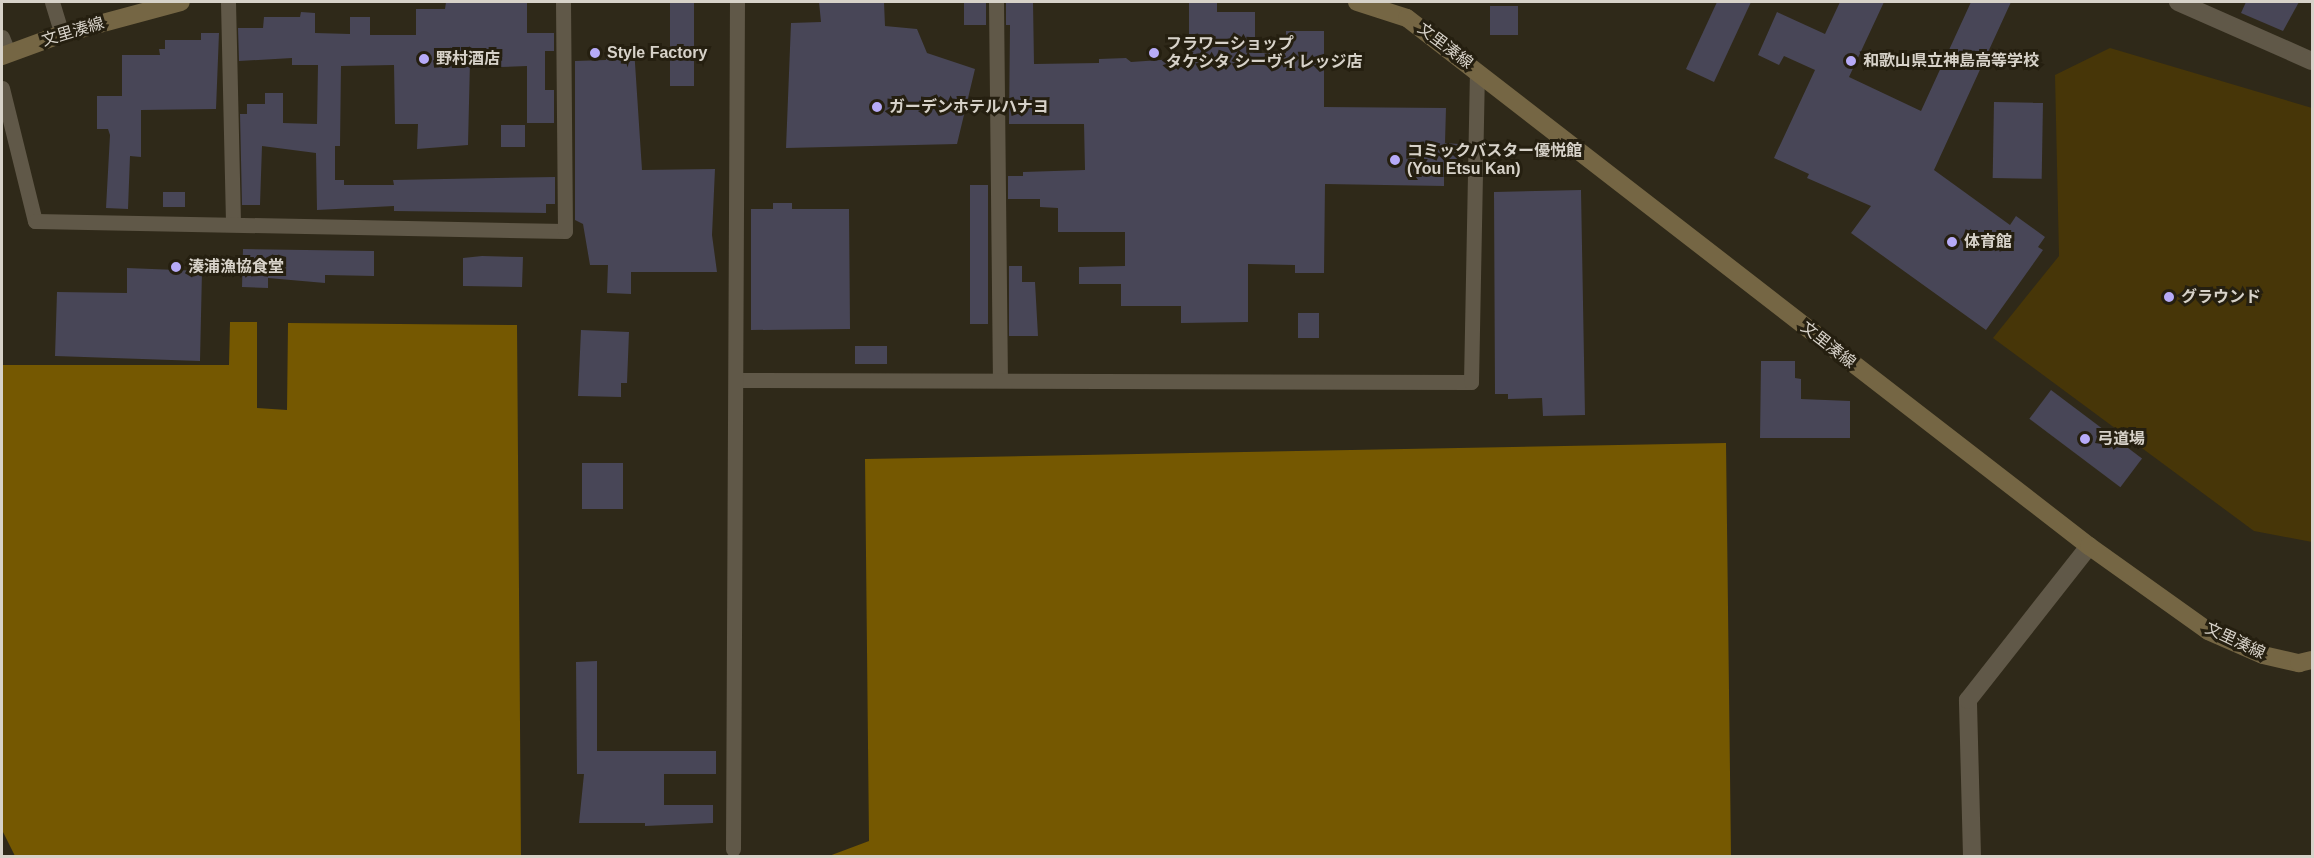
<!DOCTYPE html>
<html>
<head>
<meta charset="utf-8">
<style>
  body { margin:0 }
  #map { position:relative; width:2314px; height:858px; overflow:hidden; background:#2f2919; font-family:Arial,"Noto Sans JP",sans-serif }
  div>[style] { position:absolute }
  .green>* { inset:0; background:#473608 }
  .water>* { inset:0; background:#755801 }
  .building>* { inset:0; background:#484657; transform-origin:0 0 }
  .minor>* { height:15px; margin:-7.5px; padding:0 7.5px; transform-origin:7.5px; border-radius:7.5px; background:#605848 }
  .tertiary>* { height:18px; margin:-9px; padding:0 9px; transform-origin:9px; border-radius:9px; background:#605848 }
  .secondary>* { height:18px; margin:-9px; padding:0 9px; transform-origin:9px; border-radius:9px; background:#756644 }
  .dots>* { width:16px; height:16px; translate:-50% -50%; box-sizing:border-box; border:3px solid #251f10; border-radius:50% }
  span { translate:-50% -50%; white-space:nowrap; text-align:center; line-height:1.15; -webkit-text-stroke:6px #251f10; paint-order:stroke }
  .street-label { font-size:16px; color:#d7d2c9 }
  .poi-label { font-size:16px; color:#d7d2c9; font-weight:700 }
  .left { translate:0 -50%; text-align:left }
  .frame { position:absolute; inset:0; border:3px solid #d7d2c9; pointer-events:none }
</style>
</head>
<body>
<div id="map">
  <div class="green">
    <div style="clip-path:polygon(2110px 48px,2312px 108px,2312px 542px,2254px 531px,1993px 338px,2059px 256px,2055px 75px)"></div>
  </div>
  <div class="water">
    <div style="clip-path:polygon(230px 322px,257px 322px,257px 408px,287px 410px,288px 323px,517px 325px,521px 856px,15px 856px,2px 830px,2px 365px,229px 365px)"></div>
    <div style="clip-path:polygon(1726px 443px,1731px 856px,829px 856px,869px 841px,865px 459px)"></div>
  </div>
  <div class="building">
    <div style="clip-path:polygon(446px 2px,527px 3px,527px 33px,554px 33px,554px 51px,545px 51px,545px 90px,554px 90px,554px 123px,527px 123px,527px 66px,500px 67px,500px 60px,470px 61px,468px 145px,417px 149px,418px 124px,395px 124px,394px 65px,341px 66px,340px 146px,335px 146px,335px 180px,344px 180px,344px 185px,394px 185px,393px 180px,555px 177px,555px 204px,546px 204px,546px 213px,394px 211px,394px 206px,317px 210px,316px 153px,262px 146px,260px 205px,242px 205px,240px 114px,247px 114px,247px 104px,265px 104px,265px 93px,283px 93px,283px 123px,317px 124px,318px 65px,292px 65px,292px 58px,239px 61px,238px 28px,263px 28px,264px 17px,300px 17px,301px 12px,315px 13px,315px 33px,350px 34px,350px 17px,370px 17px,370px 35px,416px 35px,416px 9px,445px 9px)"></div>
    <div style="left:670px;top:2px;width:24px;height:84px"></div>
    <div style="clip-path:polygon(819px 2px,884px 2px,885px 26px,917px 29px,927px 53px,975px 69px,957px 144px,786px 148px,791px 23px,821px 22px)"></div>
    <div style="left:964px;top:2px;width:22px;height:23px"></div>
    <div style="clip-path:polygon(1006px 2px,1033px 2px,1034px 64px,1099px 63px,1099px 59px,1126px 58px,1131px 62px,1189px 58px,1189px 2px,1217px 2px,1217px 12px,1255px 12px,1255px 53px,1286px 53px,1286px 31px,1324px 31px,1324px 107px,1446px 108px,1445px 143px,1459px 144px,1458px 176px,1444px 176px,1444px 186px,1325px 184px,1324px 273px,1295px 273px,1295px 265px,1248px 264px,1248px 322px,1181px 323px,1181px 306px,1121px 306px,1121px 284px,1079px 284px,1079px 267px,1125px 266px,1125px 232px,1058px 232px,1058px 208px,1040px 207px,1040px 199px,1008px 199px,1008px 176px,1023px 176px,1023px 172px,1085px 170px,1084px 124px,1009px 124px,1010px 25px,1006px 25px)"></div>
    <div style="clip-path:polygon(1717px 2px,1751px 2px,1714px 82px,1686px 69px)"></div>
    <div style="clip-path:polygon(1840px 2px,1884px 2px,1849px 77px,1921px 111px,1971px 2px,2011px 2px,1934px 170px,2010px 225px,2016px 216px,2045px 237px,2038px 247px,2043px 250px,1986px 330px,1851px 233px,1871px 206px,1807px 178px,1809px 174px,1774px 158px,1815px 70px,1784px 56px,1779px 65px,1758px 55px,1777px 12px,1825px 34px)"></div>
    <div style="clip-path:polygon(2246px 2px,2299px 2px,2283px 31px,2241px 13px)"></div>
    <div style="left:1490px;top:6px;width:28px;height:29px"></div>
    <div style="clip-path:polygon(201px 33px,219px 33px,216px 109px,141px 110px,141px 157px,130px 156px,128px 209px,106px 208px,110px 135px,108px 129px,97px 129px,97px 96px,122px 96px,122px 55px,160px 55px,159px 49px,165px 49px,165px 40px,201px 40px)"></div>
    <div style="clip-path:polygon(606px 48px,634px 48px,642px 170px,715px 169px,712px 235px,717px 272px,631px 272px,631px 294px,607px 293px,608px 265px,590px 265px,583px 224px,575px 220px,575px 61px,606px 60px)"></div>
    <div style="left:1994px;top:102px;width:49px;height:76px;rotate:1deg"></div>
    <div style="left:501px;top:125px;width:24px;height:22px"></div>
    <div style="left:970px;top:185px;width:18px;height:139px"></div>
    <div style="clip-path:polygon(1581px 190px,1585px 415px,1543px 416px,1542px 398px,1508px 399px,1508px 394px,1495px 394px,1494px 192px)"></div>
    <div style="left:163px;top:192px;width:22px;height:15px"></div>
    <div style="clip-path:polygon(773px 203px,792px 203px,792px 209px,849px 209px,850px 329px,751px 330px,751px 209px,773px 209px)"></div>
    <div style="clip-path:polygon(243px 249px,374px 251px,374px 276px,325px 275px,325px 283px,268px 278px,268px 288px,242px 287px)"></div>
    <div style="clip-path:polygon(482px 256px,523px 257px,522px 287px,463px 286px,463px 258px)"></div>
    <div style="clip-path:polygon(1009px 266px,1022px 266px,1022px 282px,1035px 282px,1038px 336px,1009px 336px)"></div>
    <div style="clip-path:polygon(127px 268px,202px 271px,200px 361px,55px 356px,57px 292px,127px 293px)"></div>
    <div style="left:1298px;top:313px;width:21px;height:25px"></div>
    <div style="clip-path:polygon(581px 330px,629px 332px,627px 383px,621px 383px,621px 397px,578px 396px)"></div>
    <div style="left:855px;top:346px;width:32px;height:18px"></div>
    <div style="clip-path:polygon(1761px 361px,1795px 361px,1795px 378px,1801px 379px,1801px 399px,1850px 401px,1850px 438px,1760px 438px)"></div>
    <div style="left:2051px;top:390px;width:114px;height:36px;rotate:37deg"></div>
    <div style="left:582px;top:463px;width:41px;height:46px"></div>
    <div style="clip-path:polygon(597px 661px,597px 751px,716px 751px,716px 774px,664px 774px,664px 805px,713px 805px,713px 823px,645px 826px,645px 823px,579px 823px,584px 774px,577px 774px,576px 662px)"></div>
  </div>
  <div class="minor">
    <div style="left:52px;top:2px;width:34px;rotate:73deg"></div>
    <div style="left:228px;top:2px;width:221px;rotate:88.7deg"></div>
    <div style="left:996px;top:2px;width:376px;rotate:89.4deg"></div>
    <div style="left:2px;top:37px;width:18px;rotate:68deg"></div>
    <div style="left:2px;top:88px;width:137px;rotate:76.1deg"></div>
    <div style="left:35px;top:221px;width:530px;rotate:1.08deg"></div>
    <div style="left:565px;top:231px;width:229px;rotate:-90.5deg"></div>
    <div style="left:737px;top:380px;width:734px;rotate:0.16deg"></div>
    <div style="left:1471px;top:382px;width:311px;rotate:-88.9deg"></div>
    <div style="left:733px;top:849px;width:847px;rotate:-89.73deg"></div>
  </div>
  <div class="tertiary">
    <div style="left:2178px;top:2px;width:146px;rotate:23.8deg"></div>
    <div style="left:1972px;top:856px;width:156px;rotate:-91.5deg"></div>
    <div style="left:1968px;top:700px;width:196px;rotate:-51.8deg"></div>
  </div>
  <div class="secondary">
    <div style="left:1357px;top:2px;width:52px;rotate:17.7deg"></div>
    <div style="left:1407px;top:18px;width:863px;rotate:37.75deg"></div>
    <div style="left:2089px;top:546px;width:146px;rotate:35.5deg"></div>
    <div style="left:2208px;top:631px;width:60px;rotate:23.6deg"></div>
    <div style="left:2263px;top:655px;width:37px;rotate:13deg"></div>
    <div style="left:2299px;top:663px;width:13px;rotate:-13deg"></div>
    <div style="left:2px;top:56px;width:64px;rotate:-20.1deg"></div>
    <div style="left:62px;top:34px;width:123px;rotate:-15.1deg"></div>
  </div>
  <div class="dots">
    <div style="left:595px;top:53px;background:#b7abf8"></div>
    <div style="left:1154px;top:53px;background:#b7abf8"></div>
    <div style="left:424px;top:59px;background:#b7abf8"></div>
    <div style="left:1851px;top:61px;background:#b7abf8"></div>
    <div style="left:877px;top:107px;background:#b7abf8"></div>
    <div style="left:1395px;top:160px;background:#b7abf8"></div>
    <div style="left:1952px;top:242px;background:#b7abf8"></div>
    <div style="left:176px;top:267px;background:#b7abf8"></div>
    <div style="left:2169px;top:297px;background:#b7abf8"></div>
    <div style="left:2085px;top:439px;background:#b7abf8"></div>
  </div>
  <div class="street-label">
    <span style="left:73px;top:32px;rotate:-17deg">文里湊線</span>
    <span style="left:1445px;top:46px;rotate:37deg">文里湊線</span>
    <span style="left:1828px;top:345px;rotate:38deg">文里湊線</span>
    <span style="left:2235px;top:641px;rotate:25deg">文里湊線</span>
  </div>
  <div class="poi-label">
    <span class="left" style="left:1166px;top:53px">フラワーショップ<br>タケシタ シーヴィレッジ店</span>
    <span class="left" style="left:607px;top:53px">Style Factory</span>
    <span class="left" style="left:436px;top:59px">野村酒店</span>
    <span class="left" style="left:1863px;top:61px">和歌山県立神島高等学校</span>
    <span class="left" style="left:889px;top:107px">ガーデンホテルハナヨ</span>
    <span class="left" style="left:1407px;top:160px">コミックバスター優悦館<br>(You Etsu Kan)</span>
    <span class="left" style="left:1964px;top:242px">体育館</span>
    <span class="left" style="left:188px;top:267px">湊浦漁協食堂</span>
    <span class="left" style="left:2181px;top:297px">グラウンド</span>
    <span class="left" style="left:2097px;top:439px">弓道場</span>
  </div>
  <div class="frame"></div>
</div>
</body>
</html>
